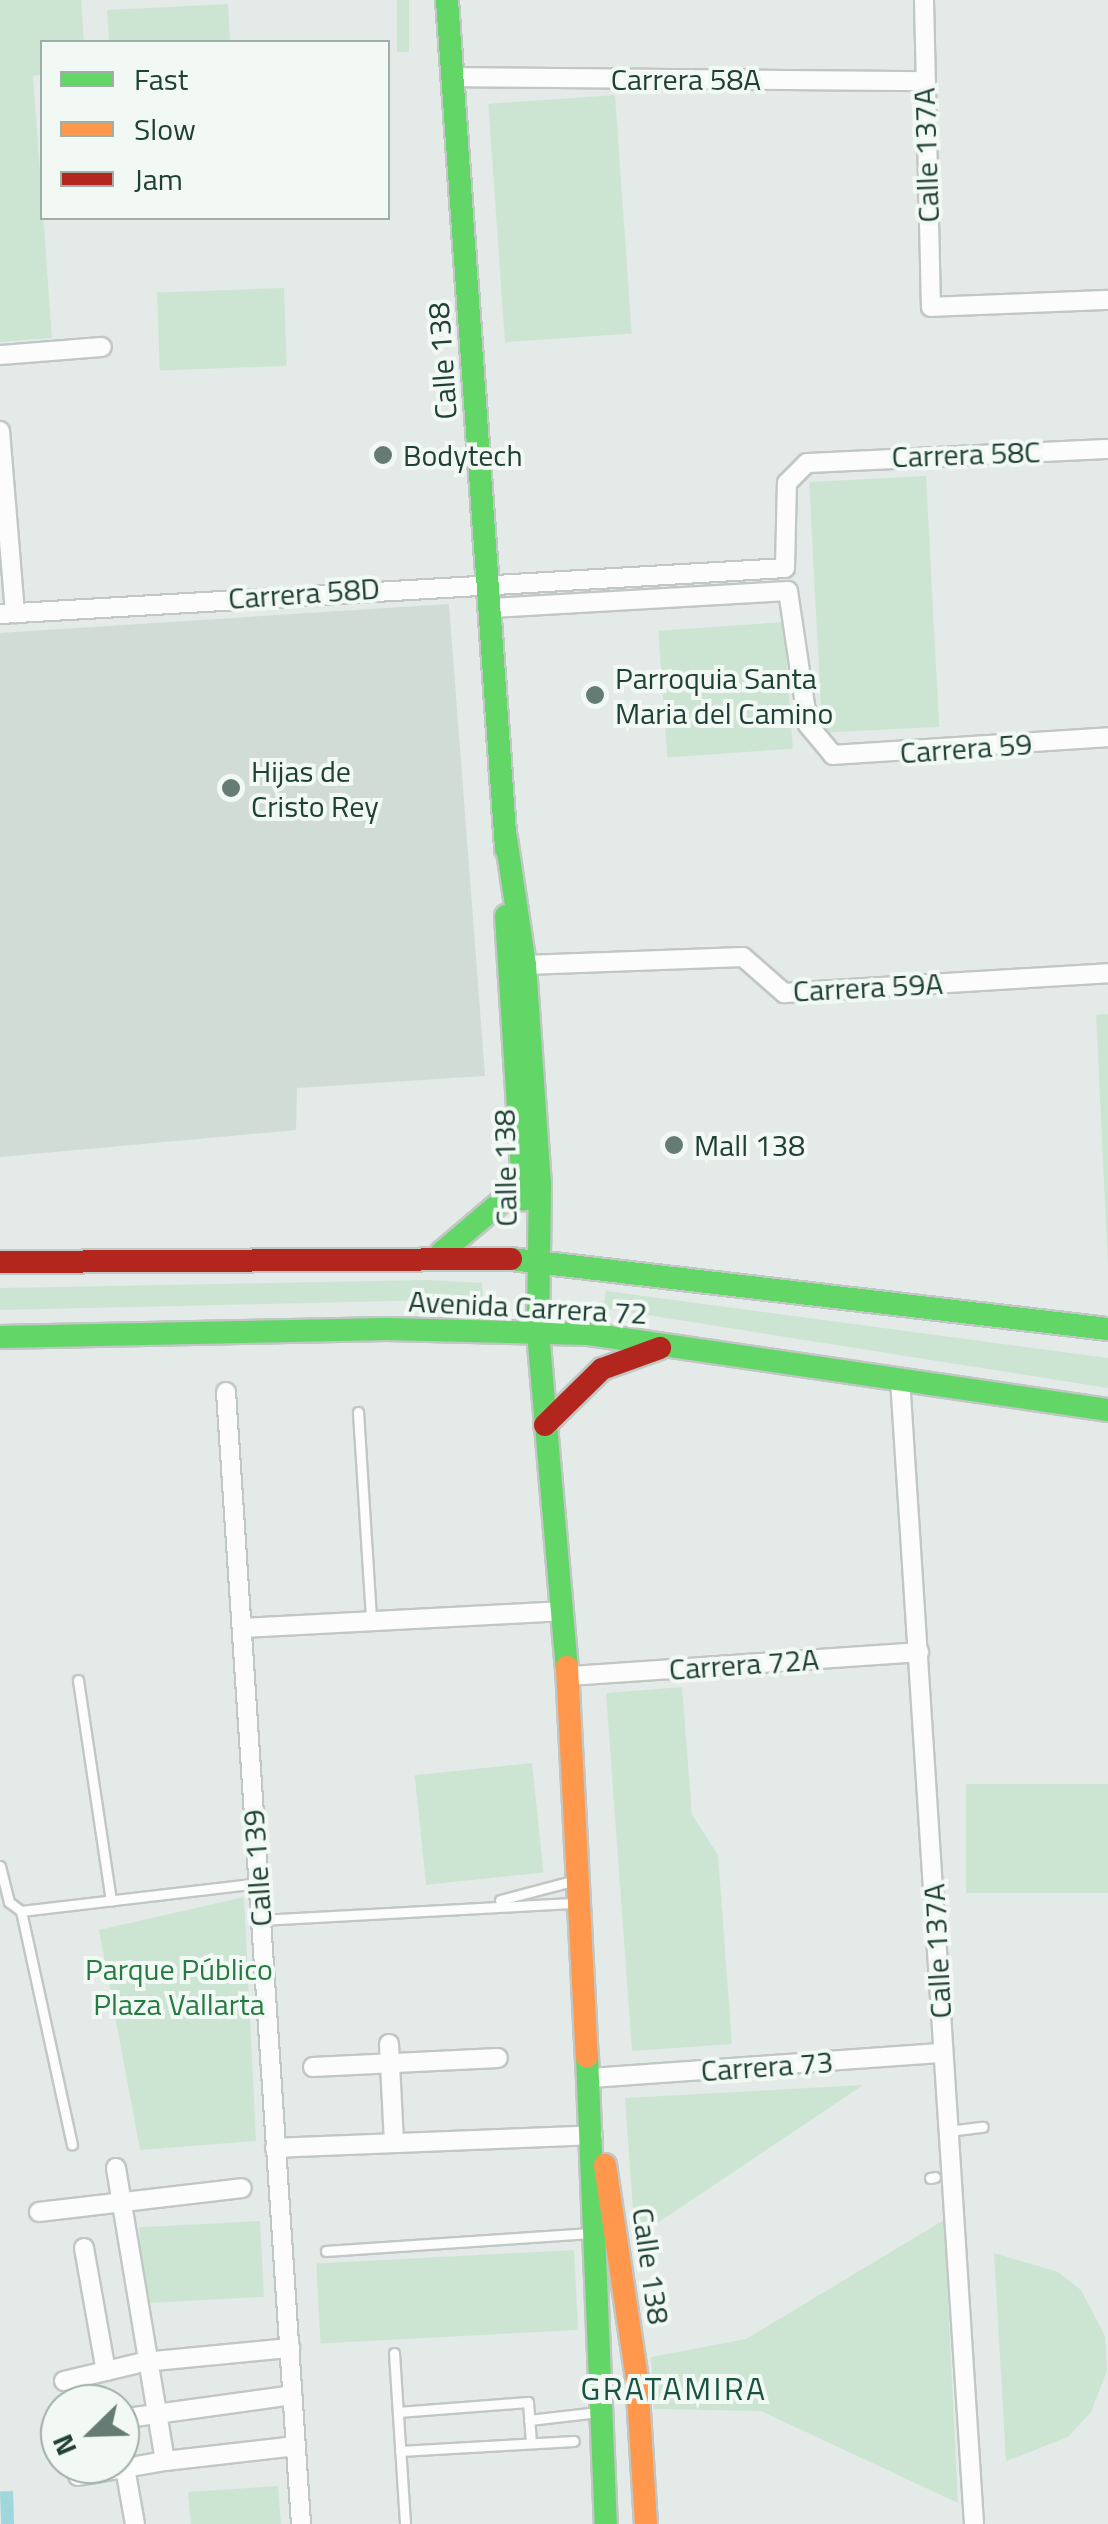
<!DOCTYPE html>
<html>
<head>
<meta charset="utf-8">
<style>
  body { margin:0 }
  #map { position:relative; width:1108px; height:2524px; overflow:hidden; background:#e4eae7; font-family:"Titillium Web",sans-serif }
  div>[style] { position:absolute }
  .built>* { inset:0; background:#d1dcd7 }
  .green>* { inset:0; background:#cce5d2; transform-origin:0 0 }
  .water>* { inset:0; background:#a0d7dc; transform-origin:0 0 }
  .roads { filter:drop-shadow(2px 0 #c1c7c4) drop-shadow(-2px 0 #c1c7c4) drop-shadow(0 2px #c1c7c4) drop-shadow(0 -2px #c1c7c4) }
  .lane>* { height:9px; margin:-4.5px; padding:0 4.5px; transform-origin:4.5px; border-radius:4.5px; background:#fbfcfb }
  .street>* { height:18px; margin:-9px; padding:0 9px; transform-origin:9px; border-radius:9px; background:#fbfcfb }
  .fast>* { height:22px; margin:-11px; padding:0 11px; transform-origin:11px; border-radius:11px; background:#63d668 }
  .slow>* { height:22px; margin:-11px; padding:0 11px; transform-origin:11px; border-radius:11px; background:#ff974d }
  .jam>* { height:22px; margin:-11px; padding:0 11px; transform-origin:11px; border-radius:11px; background:#b3261e }
  .dots>* { width:28px; height:28px; translate:-50% -50%; box-sizing:border-box; border:5px solid #f2f9f5; border-radius:50% }
  span { translate:-50% -50%; white-space:nowrap; text-align:center; line-height:1.15; -webkit-text-stroke:8px #f2f9f5; paint-order:stroke }
  .street-label { font-size:30px; color:#1f4035 }
  .poi-label { font-size:30px; color:#1f4035 }
  .left { translate:0 -50%; text-align:left }
  .park-label { font-size:30px; color:#257b42 }
  .neighbourhood-label { font-size:32px; color:#195443; letter-spacing:2.5px }
  .legend { position:absolute; left:40px; top:40px; width:350px; height:180px; box-sizing:border-box; background:#f2f9f5; border:2px solid #9eafa8; margin:0; padding:12px 18px; list-style:none; font-size:30px; color:#1f4035 }
  .legend li { display:flex; align-items:center; gap:20px; height:50px }
  .legend b { width:50px; border:2px solid #9eafa8 }
  .north { position:absolute; left:40px; top:2384px; width:100px; height:100px; box-sizing:border-box; background:#f2f9f5; border:2px solid #9eafa8; border-radius:50%; rotate:247deg; font-size:28px; font-weight:700; line-height:40px; text-align:center; color:#1f4035 }
  .north::after { content:''; display:block; margin:auto; width:35px; height:45px; background:#647c73; clip-path:polygon(50% 0,100% 100%,50% 72%,0 100%) }
</style>
</head>
<body>
<div id="map">
  <div class="built">
    <div style="clip-path:polygon(449px 604px,485px 1076px,297px 1088px,296px 1130px,0 1157px,0 633px)"></div>
  </div>
  <div class="green">
    <div style="clip-path:polygon(0 0,81px 0,84px 42px,42px 42px,42px 75px,33px 76px,52px 338px,0 342px)"></div>
    <div style="left:397px;top:0;width:12px;height:52px"></div>
    <div style="clip-path:polygon(228px 4px,230px 42px,109px 42px,107px 10px)"></div>
    <div style="left:615px;top:95px;width:239px;height:127px;rotate:86deg"></div>
    <div style="left:284px;top:288px;width:78px;height:127px;rotate:88deg"></div>
    <div style="left:926px;top:476px;width:251px;height:117px;rotate:87deg"></div>
    <div style="left:784px;top:622px;width:127px;height:126px;rotate:86deg"></div>
    <div style="clip-path:polygon(1108px 1014px,1108px 1265px,1096px 1015px)"></div>
    <div style="clip-path:polygon(429px 1280px,482px 1283px,483px 1299px,0 1310px,0 1288px)"></div>
    <div style="clip-path:polygon(606px 1291px,1108px 1358px,1108px 1388px,603px 1308px)"></div>
    <div style="clip-path:polygon(682px 1687px,692px 1815px,718px 1855px,732px 2044px,632px 2051px,606px 1693px)"></div>
    <div style="left:532px;top:1763px;width:110px;height:118px;rotate:84deg"></div>
    <div style="left:1108px;top:1784px;width:109px;height:142px;rotate:90deg"></div>
    <div style="clip-path:polygon(244px 1897px,256px 2141px,140px 2150px,99px 1930px)"></div>
    <div style="clip-path:polygon(863px 2085px,635px 2238px,625px 2098px)"></div>
    <div style="clip-path:polygon(944px 2220px,958px 2503px,761px 2411px,654px 2409px,651px 2357px,746px 2339px)"></div>
    <div style="left:260px;top:2221px;width:76px;height:121px;rotate:87deg"></div>
    <div style="left:574px;top:2250px;width:80px;height:258px;rotate:87deg"></div>
    <div style="clip-path:polygon(994px 2253px,1058px 2272px,1081px 2290px,1105px 2336px,1107px 2371px,1091px 2412px,1068px 2437px,1006px 2461px)"></div>
    <div style="clip-path:polygon(278px 2486px,281px 2524px,191px 2524px,188px 2492px)"></div>
  </div>
  <div class="water">
    <div style="left:13px;top:2491px;width:33px;height:13px;rotate:88deg"></div>
  </div>
  <div class="roads">
    <div class="lane">
      <div style="left:358px;top:1412px;width:209px;rotate:86.4deg"></div>
      <div style="left:78px;top:1680px;width:223px;rotate:81.5deg"></div>
      <div style="left:0;top:1866px;width:37px;rotate:76deg"></div>
      <div style="left:9px;top:1902px;width:15px;rotate:37deg"></div>
      <div style="left:21px;top:1911px;width:239px;rotate:-6.7deg"></div>
      <div style="left:500px;top:1900px;width:79px;rotate:-14.7deg"></div>
      <div style="left:21px;top:1911px;width:239px;rotate:77.7deg"></div>
      <div style="left:260px;top:1920px;width:317px;rotate:-3.1deg"></div>
      <div style="left:948px;top:2131px;width:35px;rotate:-7deg"></div>
      <div style="left:930px;top:2178px;width:5px;rotate:-11deg"></div>
      <div style="left:326px;top:2251px;width:268px;rotate:-3.9deg"></div>
      <div style="left:394px;top:2353px;width:171px;rotate:86.3deg"></div>
      <div style="left:398px;top:2412px;width:130px;rotate:-4.4deg"></div>
      <div style="left:528px;top:2402px;width:41px;rotate:85.8deg"></div>
      <div style="left:529px;top:2420px;width:70px;rotate:-6.5deg"></div>
      <div style="left:400px;top:2451px;width:174px;rotate:-3.3deg"></div>
    </div>
    <div class="street">
      <div style="left:924px;top:0;width:307px;rotate:88.7deg"></div>
      <div style="left:931px;top:307px;width:177px;rotate:-2.3deg"></div>
      <div style="left:450px;top:77px;width:472px;rotate:0.5deg"></div>
      <div style="left:0;top:355px;width:102px;rotate:-4.5deg"></div>
      <div style="left:0;top:431px;width:183px;rotate:85.3deg"></div>
      <div style="left:492px;top:608px;width:296px;rotate:-3.3deg"></div>
      <div style="left:788px;top:591px;width:135px;rotate:81.5deg"></div>
      <div style="left:808px;top:725px;width:39px;rotate:50deg"></div>
      <div style="left:833px;top:755px;width:276px;rotate:-3.7deg"></div>
      <div style="left:0;top:614px;width:786px;rotate:-3.35deg"></div>
      <div style="left:785px;top:568px;width:85px;rotate:-88.7deg"></div>
      <div style="left:787px;top:483px;width:28px;rotate:-45deg"></div>
      <div style="left:807px;top:463px;width:301px;rotate:-2.7deg"></div>
      <div style="left:525px;top:965px;width:218px;rotate:-2.1deg"></div>
      <div style="left:743px;top:957px;width:55px;rotate:41.3deg"></div>
      <div style="left:784px;top:993px;width:325px;rotate:-3.5deg"></div>
      <div style="left:900px;top:1379px;width:1147px;rotate:86.3deg"></div>
      <div style="left:226px;top:1392px;width:1134px;rotate:86.21deg"></div>
      <div style="left:242px;top:1628px;width:310px;rotate:-3deg"></div>
      <div style="left:570px;top:1676px;width:350px;rotate:-3.9deg"></div>
      <div style="left:389px;top:2044px;width:99px;rotate:87.1deg"></div>
      <div style="left:313px;top:2067px;width:185px;rotate:-2.8deg"></div>
      <div style="left:591px;top:2078px;width:353px;rotate:-4.1deg"></div>
      <div style="left:275px;top:2148px;width:318px;rotate:-2.3deg"></div>
      <div style="left:116px;top:2168px;width:297px;rotate:80.5deg"></div>
      <div style="left:165px;top:2461px;width:132px;rotate:-6.5deg"></div>
      <div style="left:39px;top:2212px;width:204px;rotate:-6.7deg"></div>
      <div style="left:84px;top:2248px;width:125px;rotate:79.9deg"></div>
      <div style="left:64px;top:2381px;width:82px;rotate:-13.4deg"></div>
      <div style="left:144px;top:2362px;width:147px;rotate:-5.5deg"></div>
      <div style="left:120px;top:2419px;width:174px;rotate:-7.9deg"></div>
      <div style="left:78px;top:2476px;width:48px;rotate:-9.7deg"></div>
      <div style="left:135px;top:2524px;width:57px;rotate:-100.1deg"></div>
      <div style="left:125px;top:2468px;width:41px;rotate:-9.9deg"></div>
    </div>
    <div class="fast">
      <div style="left:447px;top:0;width:851px;rotate:86.02deg"></div>
      <div style="left:506px;top:838px;width:128px;rotate:81.5deg"></div>
      <div style="left:525px;top:965px;width:220px;rotate:86.1deg"></div>
      <div style="left:540px;top:1184px;width:148px;rotate:90.8deg"></div>
      <div style="left:538px;top:1332px;width:336px;rotate:85.1deg"></div>
      <div style="left:506px;top:916px;width:284px;rotate:86.4deg"></div>
      <div style="left:441px;top:1253px;width:105px;rotate:-40.4deg"></div>
      <div style="left:511px;top:1259px;width:601px;rotate:6.69deg"></div>
      <div style="left:0;top:1337px;width:387px;rotate:-1.2deg"></div>
      <div style="left:387px;top:1329px;width:202px;rotate:1.4deg"></div>
      <div style="left:589px;top:1334px;width:525px;rotate:8.33deg"></div>
      <div style="left:587px;top:2056px;width:468px;rotate:87.7deg"></div>
    </div>
    <div class="slow">
      <div style="left:567px;top:1667px;width:390px;rotate:87.1deg"></div>
      <div style="left:605px;top:2165px;width:215px;rotate:81.5deg"></div>
      <div style="left:637px;top:2378px;width:146px;rotate:86.5deg"></div>
    </div>
    <div class="jam">
      <div style="left:0;top:1262px;width:511px;rotate:-0.34deg"></div>
      <div style="left:545px;top:1425px;width:80px;rotate:-44.5deg"></div>
      <div style="left:602px;top:1369px;width:62px;rotate:-19.9deg"></div>
    </div>
  </div>
  <div class="dots">
    <div style="left:383px;top:455px;background:#647c73"></div>
    <div style="left:595px;top:695px;background:#647c73"></div>
    <div style="left:231px;top:788px;background:#647c73"></div>
    <div style="left:674px;top:1145px;background:#647c73"></div>
  </div>
  <div class="street-label">
    <span style="left:686px;top:79px">Carrera 58A</span>
    <span style="left:926px;top:155px;rotate:-92deg">Calle 137A</span>
    <span style="left:442px;top:361px;rotate:-94deg">Calle 138</span>
    <span style="left:966px;top:454px;rotate:-2deg">Carrera 58C</span>
    <span style="left:304px;top:593px;rotate:-4deg">Carrera 58D</span>
    <span style="left:966px;top:748px;rotate:-4deg">Carrera 59</span>
    <span style="left:868px;top:987px;rotate:-3deg">Carrera 59A</span>
    <span style="left:505px;top:1168px;rotate:-91deg">Calle 138</span>
    <span style="left:528px;top:1307px;rotate:3deg">Avenida Carrera 72</span>
    <span style="left:744px;top:1664px;rotate:-4deg">Carrera 72A</span>
    <span style="left:257px;top:1868px;rotate:-94deg">Calle 139</span>
    <span style="left:937px;top:1951px;rotate:-93deg">Calle 137A</span>
    <span style="left:767px;top:2066px;rotate:-4deg">Carrera 73</span>
    <span style="left:651px;top:2266px;rotate:82deg">Calle 138</span>
  </div>
  <div class="poi-label">
    <span class="left" style="left:403px;top:455px">Bodytech</span>
    <span class="left" style="left:615px;top:695px">Parroquia Santa<br>Maria del Camino</span>
    <span class="left" style="left:251px;top:788px">Hijas de<br>Cristo Rey</span>
    <span class="left" style="left:694px;top:1145px">Mall 138</span>
  </div>
  <div class="park-label">
    <span style="left:179px;top:1986px">Parque Público<br>Plaza Vallarta</span>
  </div>
  <div class="neighbourhood-label">
    <span style="left:674px;top:2388px">GRATAMIRA</span>
  </div>
  <ul class="legend">
  <li><b style="height:12px;background:#63d668"></b>Fast</li>
  <li><b style="height:12px;background:#ff974d"></b>Slow</li>
  <li><b style="height:12px;background:#b3261e"></b>Jam</li>
  </ul>
  <div class="north">N</div>
</div>
</body>
</html>
